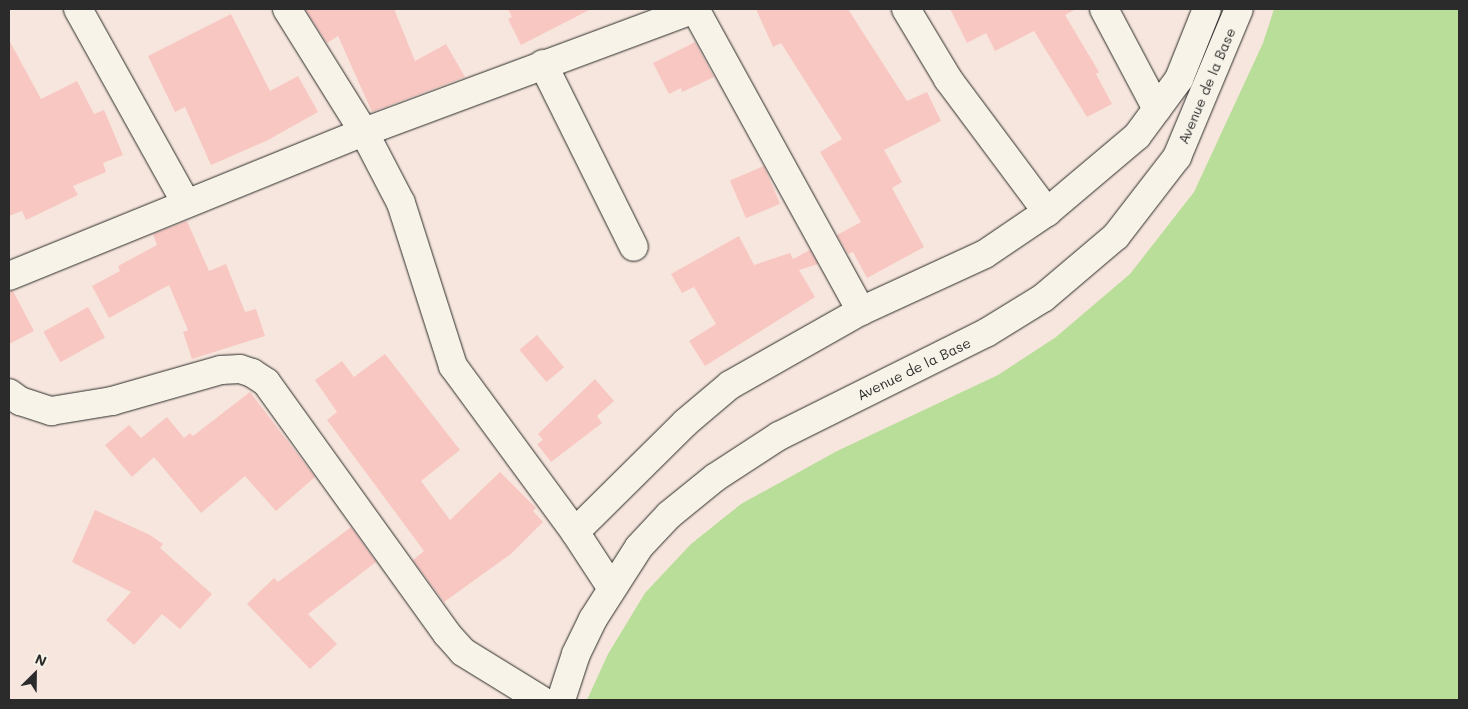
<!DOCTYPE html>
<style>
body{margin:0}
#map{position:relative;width:1468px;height:709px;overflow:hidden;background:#f7e6dd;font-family:Mali,sans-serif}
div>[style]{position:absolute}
.green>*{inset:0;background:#b9de99}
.building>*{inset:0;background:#f8c7c2;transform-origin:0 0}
.roads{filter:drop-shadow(0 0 1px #2b2b2b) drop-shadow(0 0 1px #2b2b2b)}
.minor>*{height:28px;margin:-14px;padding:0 14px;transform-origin:14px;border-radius:14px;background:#f7f3e8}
.secondary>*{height:28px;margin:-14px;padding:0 14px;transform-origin:14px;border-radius:14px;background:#f7f3e8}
span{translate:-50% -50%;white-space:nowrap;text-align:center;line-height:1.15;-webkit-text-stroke:4px #f7f3e8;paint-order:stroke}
.street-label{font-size:14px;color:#2b2b2b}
.frame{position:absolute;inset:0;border:10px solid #2b2b2b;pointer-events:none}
.north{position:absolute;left:10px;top:649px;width:50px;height:50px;-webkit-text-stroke:4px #f7f3e8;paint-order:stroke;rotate:23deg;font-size:14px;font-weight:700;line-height:20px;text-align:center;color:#2b2b2b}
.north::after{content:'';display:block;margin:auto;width:18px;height:22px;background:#2b2b2b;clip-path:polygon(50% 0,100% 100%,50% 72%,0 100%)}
</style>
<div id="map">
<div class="green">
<i style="clip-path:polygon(1274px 9px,1459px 9px,1459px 700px,587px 700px,608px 654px,645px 593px,691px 544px,741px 504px,837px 451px,998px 375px,1056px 337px,1130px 274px,1194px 192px,1263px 43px)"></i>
</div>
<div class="building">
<i style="clip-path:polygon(305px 9px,394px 9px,415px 61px,446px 44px,465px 77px,372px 112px,338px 36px,327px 43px)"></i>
<i style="clip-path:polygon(508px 9px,591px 9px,521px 45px,508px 19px,512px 17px)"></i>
<i style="clip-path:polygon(756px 9px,848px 9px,907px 101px,927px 92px,941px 121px,884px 150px,902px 182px,892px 188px,924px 247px,867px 278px,853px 252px,848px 254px,837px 235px,861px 222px,820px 152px,842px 139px,781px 43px,773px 47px)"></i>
<i style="clip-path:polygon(950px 9px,1076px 9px,1065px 15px,1099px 72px,1096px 74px,1112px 104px,1087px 117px,1034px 31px,995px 51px,986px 33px,967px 43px)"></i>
<i style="clip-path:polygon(231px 14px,270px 91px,298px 76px,318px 112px,268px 140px,211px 165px,185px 107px,175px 112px,148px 56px)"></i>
<i style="clip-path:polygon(9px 40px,41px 99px,77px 81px,94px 114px,104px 110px,123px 155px,103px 163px,106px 172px,73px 186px,78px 195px,26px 220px,22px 211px,9px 216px)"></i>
<i style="clip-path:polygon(695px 42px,714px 77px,682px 92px,681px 88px,669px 94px,653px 63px)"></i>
<i style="left:764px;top:166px;width:41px;height:37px;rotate:67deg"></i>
<i style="clip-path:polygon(187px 221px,209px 271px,226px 264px,245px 312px,256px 309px,265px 336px,192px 359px,183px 332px,188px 330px,169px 285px,109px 318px,92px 286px,120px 271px,118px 266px,157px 245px,153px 234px)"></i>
<i style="clip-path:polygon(739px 236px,754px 265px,790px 253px,793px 259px,810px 250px,818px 264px,799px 270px,815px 297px,705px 366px,689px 341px,716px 324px,694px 287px,682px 293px,671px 274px)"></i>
<i style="clip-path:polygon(9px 291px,13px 291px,34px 331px,9px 344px)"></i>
<i style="left:88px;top:307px;width:35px;height:51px;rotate:61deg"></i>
<i style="left:537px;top:335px;width:42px;height:23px;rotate:50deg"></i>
<i style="clip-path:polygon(385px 354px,460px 450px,421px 481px,450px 520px,500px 472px,536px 508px,533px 511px,543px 522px,512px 553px,444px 602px,413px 560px,424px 551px,327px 420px,337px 412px,315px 380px,342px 361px,354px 377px)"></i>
<i style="clip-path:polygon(595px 379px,614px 401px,597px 416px,602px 423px,551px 462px,537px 444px,543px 440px,538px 434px)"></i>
<i style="clip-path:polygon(250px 392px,315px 477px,276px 511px,245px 476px,201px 513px,154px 457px,132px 477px,105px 445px,129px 425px,141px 438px,167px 417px,184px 438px,190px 433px,193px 436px)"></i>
<i style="clip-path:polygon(95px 510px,150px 535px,163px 544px,160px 548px,212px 594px,180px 629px,162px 614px,134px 645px,106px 620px,131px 592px,72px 562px)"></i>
<i style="clip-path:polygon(351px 527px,376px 562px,308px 614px,337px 644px,310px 669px,247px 604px,274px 578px,278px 582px)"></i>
</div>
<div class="roads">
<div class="minor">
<i style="left:78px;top:9px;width:222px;rotate:60.9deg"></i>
<i style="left:287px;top:9px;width:145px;rotate:58deg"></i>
<i style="left:364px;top:132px;width:80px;rotate:62.5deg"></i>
<i style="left:401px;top:203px;width:171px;rotate:72.3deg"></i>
<i style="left:453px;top:366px;width:206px;rotate:53.7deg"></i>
<i style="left:575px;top:532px;width:66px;rotate:56.8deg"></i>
<i style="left:695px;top:9px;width:345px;rotate:61.2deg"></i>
<i style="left:906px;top:9px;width:82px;rotate:59deg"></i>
<i style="left:948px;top:79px;width:166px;rotate:53.3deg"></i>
<i style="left:1104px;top:9px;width:113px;rotate:62.1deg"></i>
<i style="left:543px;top:64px;width:204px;rotate:63.6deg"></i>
<i style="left:9px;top:276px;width:383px;rotate:-22.1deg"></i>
<i style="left:364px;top:132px;width:352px;rotate:-20.4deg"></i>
<i style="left:9px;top:393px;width:14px;rotate:36deg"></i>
<i style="left:20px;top:401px;width:33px;rotate:18deg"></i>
<i style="left:51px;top:411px;width:62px;rotate:-9.3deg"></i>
<i style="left:112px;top:401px;width:113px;rotate:-15.9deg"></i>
<i style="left:221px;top:370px;width:19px;rotate:-3deg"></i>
<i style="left:240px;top:369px;width:13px;rotate:18deg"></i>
<i style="left:252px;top:373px;width:17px;rotate:33deg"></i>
<i style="left:266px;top:382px;width:310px;rotate:54.3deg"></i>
<i style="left:447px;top:634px;width:24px;rotate:48deg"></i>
<i style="left:463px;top:652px;width:92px;rotate:31.6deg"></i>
<i style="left:575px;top:532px;width:155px;rotate:-44.7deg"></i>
<i style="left:685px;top:423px;width:59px;rotate:-40.2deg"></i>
<i style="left:730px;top:385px;width:150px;rotate:-29.5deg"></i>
<i style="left:861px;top:311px;width:136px;rotate:-24.7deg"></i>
<i style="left:985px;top:254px;width:75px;rotate:-34.1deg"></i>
<i style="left:1047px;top:212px;width:118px;rotate:-40.2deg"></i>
<i style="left:1137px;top:136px;width:71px;rotate:-53.6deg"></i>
<i style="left:1179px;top:79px;width:75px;rotate:-68.2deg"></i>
</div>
<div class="secondary">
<i style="left:561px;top:700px;width:48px;rotate:-71.9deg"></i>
<i style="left:576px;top:654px;width:39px;rotate:-64deg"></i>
<i style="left:593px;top:619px;width:85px;rotate:-57.4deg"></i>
<i style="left:639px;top:547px;width:44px;rotate:-46.8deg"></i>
<i style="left:669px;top:515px;width:60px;rotate:-39deg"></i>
<i style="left:716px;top:477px;width:75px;rotate:-33.1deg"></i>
<i style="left:779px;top:436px;width:231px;rotate:-26.5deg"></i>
<i style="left:986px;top:333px;width:67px;rotate:-31.6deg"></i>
<i style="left:1043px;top:298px;width:96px;rotate:-40.3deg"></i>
<i style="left:1116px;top:236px;width:100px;rotate:-52.3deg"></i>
<i style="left:1177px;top:157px;width:160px;rotate:-67.3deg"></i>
</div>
</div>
<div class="street-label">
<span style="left:1207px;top:86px;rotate:-67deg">Avenue de la Base</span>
<span style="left:914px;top:369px;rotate:-26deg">Avenue de la Base</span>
</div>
<div class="frame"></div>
<div class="north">N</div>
</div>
